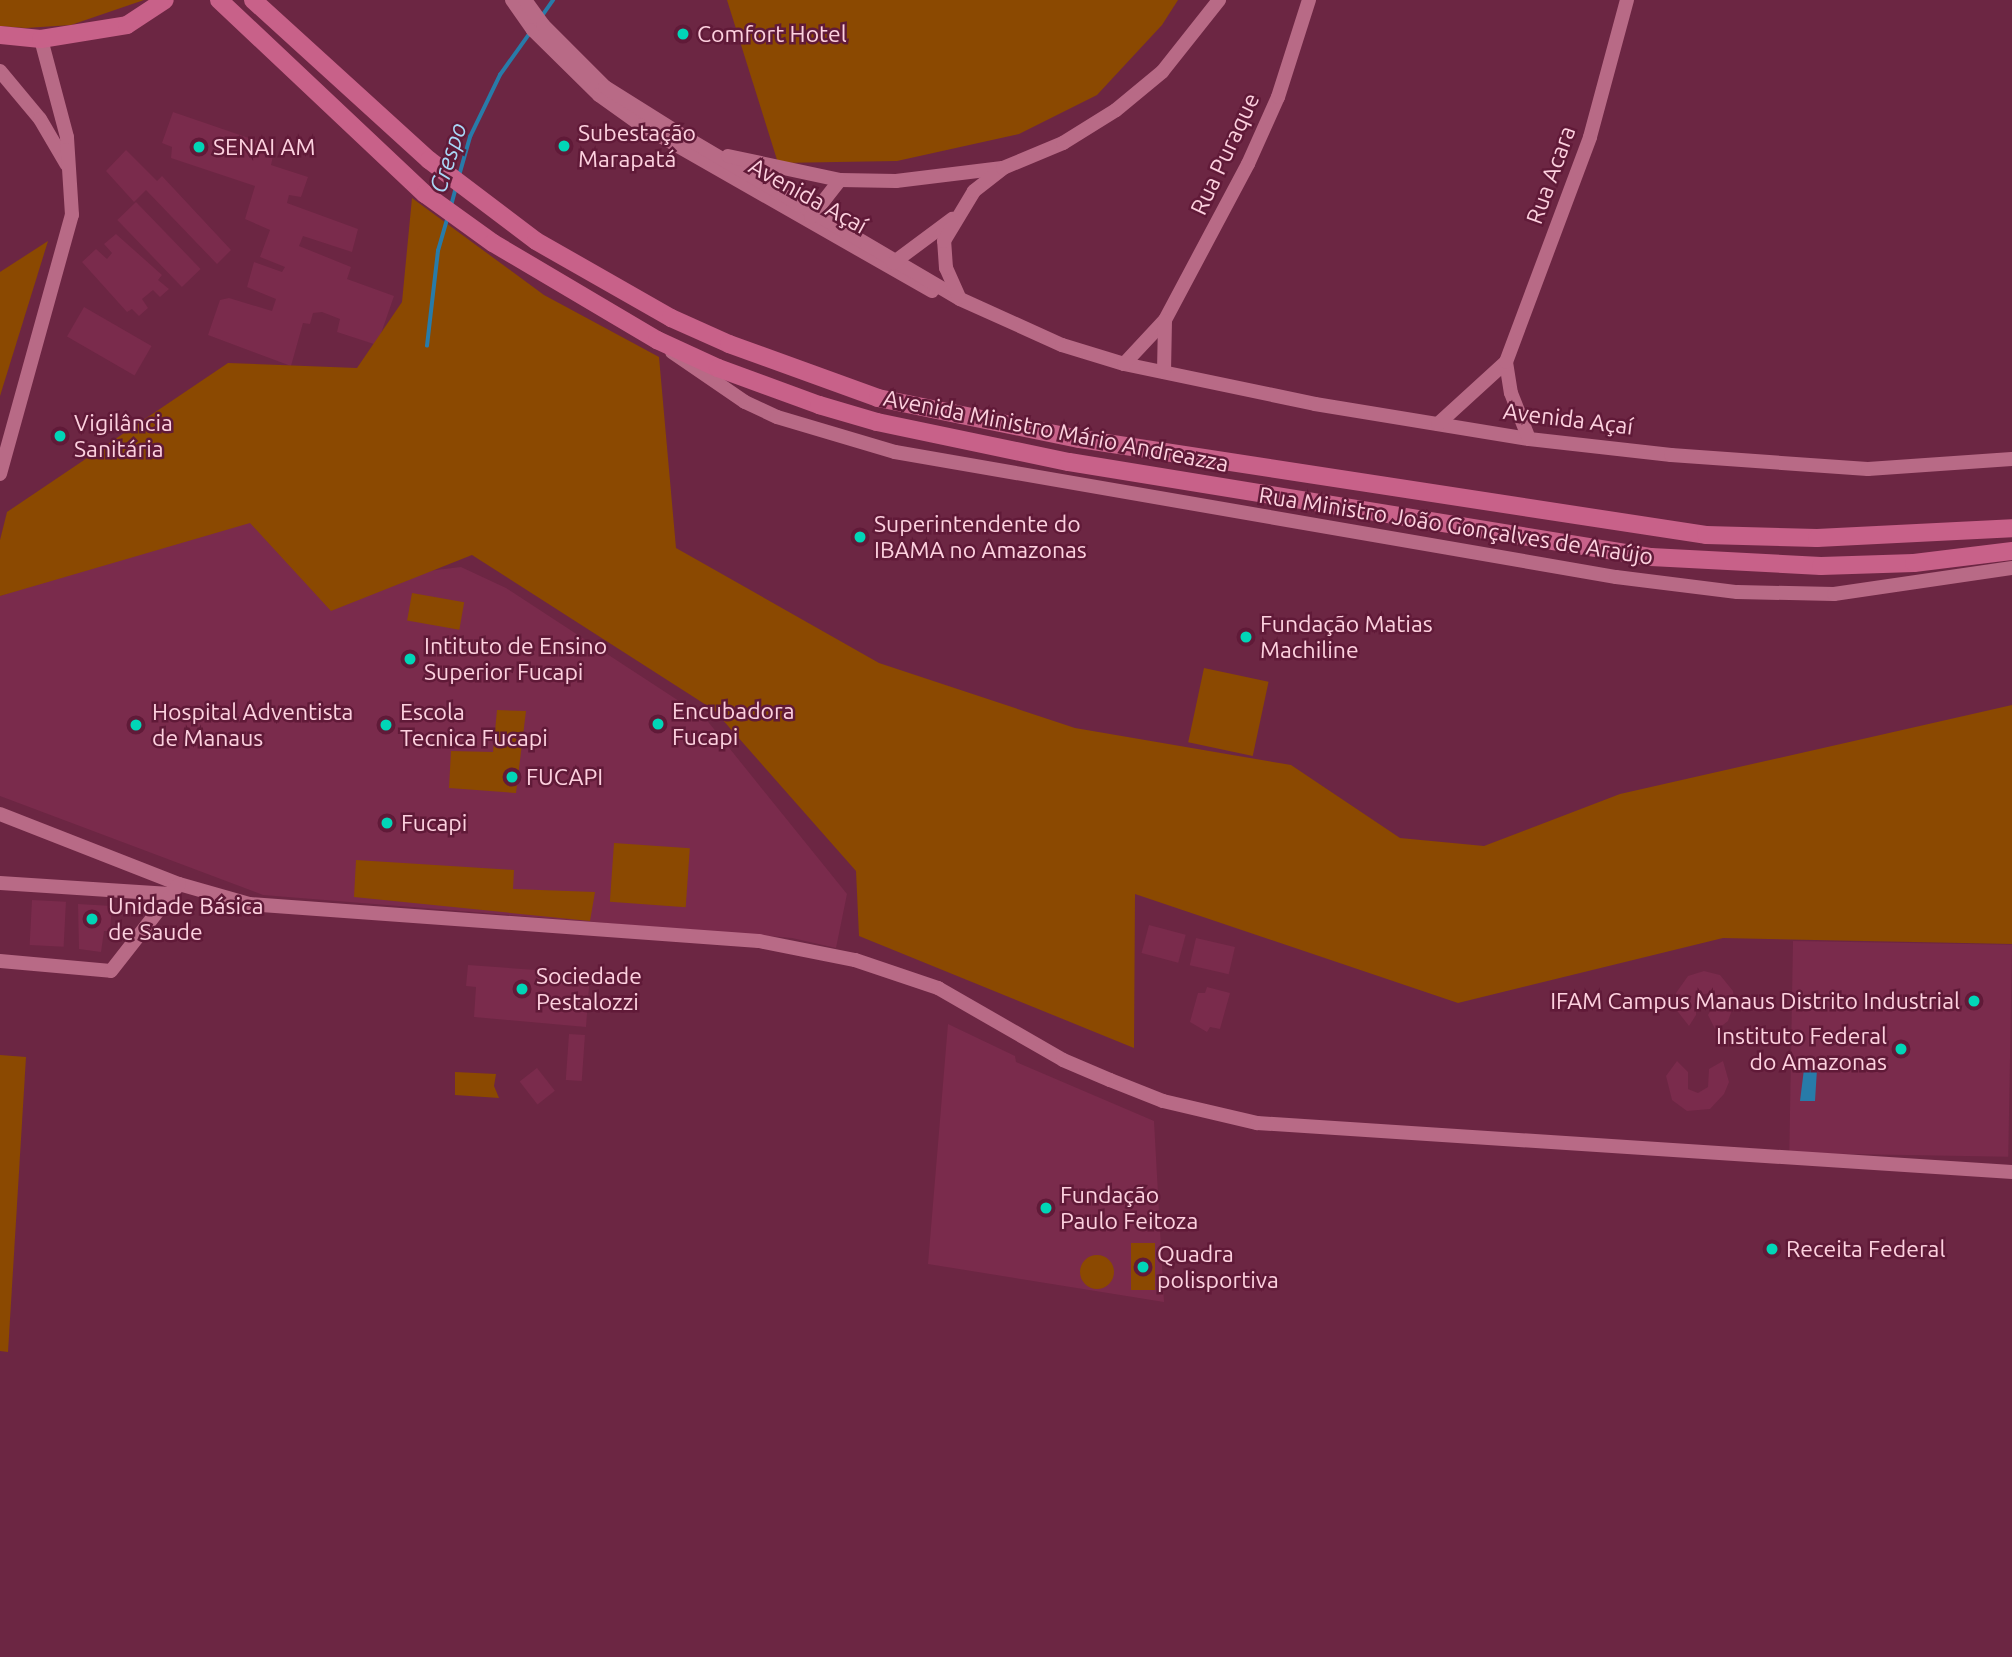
<!DOCTYPE html>
<meta charset="utf-8">
<style>
body{margin:0}
#map{position:relative;width:2012px;height:1657px;overflow:hidden;background:#6c2643;font-family:Ubuntu,sans-serif}
div>[style]{position:absolute}
.built>*{inset:0;background:#7a2b4c;transform-origin:0 0}
.green>*{inset:0;background:#8b4901;transform-origin:0 0}
.round{border-radius:50%}
.water>*{inset:0;background:#287ba9}
.stream>*{height:3.5px;margin:-1.75px;padding:0 1.75px;transform-origin:1.75px;border-radius:1.75px;background:#287ba9}
.minor>*{height:14px;margin:-7px;padding:0 7px;transform-origin:7px;border-radius:7px;background:#b86a86}
.major>*{height:18px;margin:-9px;padding:0 9px;transform-origin:9px;border-radius:9px;background:#c86189}
.dots>*{width:19px;height:19px;translate:-50% -50%;box-sizing:border-box;border:4px solid #601a38;border-radius:50%}
span{translate:-50% -50%;white-space:nowrap;text-align:center;line-height:1.15;-webkit-text-stroke:5px #601a38;paint-order:stroke}
.poi-label{font-size:23px;color:#fdd1df}
.left{translate:0 -50%;text-align:left}
.right{translate:-100% -50%;text-align:right}
.street-label{font-size:23px;color:#fdd1df}
.water-label{font-size:24px;color:#a9d7f6;font-style:italic}
</style>
<div id="map">
<div class="built">
<i style="clip-path:polygon(173px 112px,275px 147px,271px 165px,308px 177px,301px 197px,289px 195px,287px 203px,358px 229px,352px 252px,303px 236px,299px 246px,351px 267px,347px 279px,394px 296px,377px 345px,337px 332px,340px 319px,322px 312px,313px 313px,310px 324px,303px 323px,291px 366px,208px 335px,220px 300px,229px 298px,272px 311px,276px 299px,247px 287px,254px 262px,282px 272px,285px 267px,260px 257px,270px 230px,245px 219px,255px 186px,171px 158px,172px 147px,162px 143px)"></i>
<i style="clip-path:polygon(126px 150px,157px 181px,162px 176px,231px 250px,217px 264px,146px 190px,134px 202px,106px 171px)"></i>
<i style="left:136px;top:202px;width:93px;height:26px;rotate:46deg"></i>
<i style="clip-path:polygon(116px 234px,162px 275px,158px 280px,169px 289px,160px 297px,153px 290px,142px 299px,148px 308px,139px 316px,132px 309px,127px 312px,82px 262px,96px 249px,107px 259px,112px 253px,104px 244px)"></i>
<i style="left:84px;top:307px;width:78px;height:34px;rotate:30deg"></i>
<i style="clip-path:polygon(365px 474px,411px 573px,461px 567px,506px 588px,705px 718px,847px 894px,836px 948px,792px 938px,263px 895px,0 796px,0 596px)"></i>
<i style="left:32px;top:900px;width:34px;height:45px;rotate:3deg"></i>
<i style="clip-path:polygon(78px 904px,112px 906px,110px 931px,104px 931px,101px 952px,79px 949px)"></i>
<i style="left:1149px;top:925px;width:38px;height:29px;rotate:15deg"></i>
<i style="left:1196px;top:938px;width:40px;height:28px;rotate:13deg"></i>
<i style="left:1793px;top:941px;width:219px;height:212px;rotate:1deg"></i>
<i style="clip-path:polygon(468px 965px,590px 974px,586px 1027px,474px 1017px,476px 987px,466px 986px)"></i>
<i style="clip-path:polygon(1704px 971px,1720px 975px,1733px 991px,1735px 1002px,1728px 1021px,1719px 1028px,1715px 1029px,1708px 1015px,1715px 1003px,1710px 993px,1696px 996px,1696px 1015px,1689px 1026px,1675px 1008px,1676px 993px,1688px 976px)"></i>
<i style="clip-path:polygon(1207px 987px,1230px 993px,1220px 1029px,1210px 1027px,1207px 1032px,1190px 1022px,1198px 993px,1205px 993px)"></i>
<i style="clip-path:polygon(948px 1024px,1015px 1056px,1016px 1062px,1154px 1121px,1164px 1302px,928px 1264px)"></i>
<i style="left:569px;top:1034px;width:16px;height:46px;rotate:4deg"></i>
<i style="clip-path:polygon(1677px 1061px,1688px 1072px,1688px 1089px,1698px 1093px,1708px 1087px,1709px 1069px,1723px 1061px,1729px 1082px,1724px 1094px,1710px 1109px,1687px 1111px,1672px 1100px,1666px 1076px)"></i>
<i style="left:537px;top:1068px;width:29px;height:22px;rotate:52deg"></i>
</div>
<div class="green">
<i style="clip-path:polygon(0 0,144px 0,71px 25px,26px 28px,0 26px)"></i>
<i style="clip-path:polygon(727px 0,1178px 0,1162px 25px,1097px 95px,1019px 134px,897px 161px,778px 163px)"></i>
<i style="clip-path:polygon(412px 198px,544px 295px,659px 357px,676px 548px,879px 663px,1075px 728px,1291px 765px,1400px 838px,1484px 846px,1620px 794px,2012px 705px,2012px 944px,1723px 938px,1458px 1003px,1135px 894px,1134px 1048px,859px 936px,856px 871px,714px 710px,472px 555px,331px 611px,250px 523px,0 596px,0 540px,7px 512px,228px 363px,357px 368px,402px 302px)"></i>
<i style="clip-path:polygon(48px 241px,0 396px,0 272px)"></i>
<i style="left:412px;top:593px;width:53px;height:28px;rotate:10deg"></i>
<i style="left:1204px;top:668px;width:66px;height:76px;rotate:12deg"></i>
<i style="clip-path:polygon(497px 710px,526px 711px,516px 793px,449px 788px,451px 751px,493px 752px)"></i>
<i style="left:614px;top:843px;width:76px;height:59px;rotate:4deg"></i>
<i style="clip-path:polygon(356px 860px,514px 870px,513px 889px,595px 892px,590px 921px,354px 897px)"></i>
<i style="clip-path:polygon(0 1055px,26px 1057px,8px 1352px,0 1351px)"></i>
<i style="clip-path:polygon(455px 1072px,496px 1074px,494px 1086px,499px 1098px,455px 1095px)"></i>
<i style="left:1131px;top:1243px;width:24px;height:47px"></i>
<i class="round" style="left:1080px;top:1255px;width:34px;height:34px"></i>
</div>
<div class="water">
<i style="clip-path:polygon(1804px 1069px,1817px 1069px,1815px 1101px,1800px 1101px)"></i>
</div>
<div class="stream">
<i style="left:542px;top:16px;width:19px;rotate:-55deg"></i>
<i style="left:459px;top:176px;width:41px;rotate:-74.2deg"></i>
<i style="left:470px;top:137px;width:69px;rotate:-64.2deg"></i>
<i style="left:500px;top:75px;width:52px;rotate:-54.5deg"></i>
<i style="left:451px;top:206px;width:20px;rotate:-75deg"></i>
<i style="left:427px;top:346px;width:96px;rotate:-83.4deg"></i>
<i style="left:438px;top:251px;width:35px;rotate:-74deg"></i>
</div>
<div class="minor">
<i style="left:512px;top:0;width:37px;rotate:55deg"></i>
<i style="left:533px;top:30px;width:93px;rotate:44.6deg"></i>
<i style="left:599px;top:95px;width:52px;rotate:35.5deg"></i>
<i style="left:641px;top:125px;width:335px;rotate:29.7deg"></i>
<i style="left:525px;top:0;width:31px;rotate:54deg"></i>
<i style="left:543px;top:25px;width:88px;rotate:45deg"></i>
<i style="left:605px;top:87px;width:94px;rotate:32deg"></i>
<i style="left:685px;top:137px;width:319px;rotate:30.5deg"></i>
<i style="left:960px;top:299px;width:112px;rotate:24.3deg"></i>
<i style="left:1062px;top:345px;width:65px;rotate:17deg"></i>
<i style="left:1124px;top:364px;width:195px;rotate:11.8deg"></i>
<i style="left:1315px;top:404px;width:217px;rotate:9.3deg"></i>
<i style="left:1529px;top:439px;width:143px;rotate:6.4deg"></i>
<i style="left:1671px;top:455px;width:197px;rotate:4.1deg"></i>
<i style="left:1868px;top:469px;width:144px;rotate:-4deg"></i>
<i style="left:0;top:71px;width:62px;rotate:50.2deg"></i>
<i style="left:40px;top:119px;width:53px;rotate:59.6deg"></i>
<i style="left:728px;top:156px;width:115px;rotate:12.1deg"></i>
<i style="left:840px;top:180px;width:56px;rotate:1deg"></i>
<i style="left:896px;top:181px;width:107px;rotate:-7deg"></i>
<i style="left:811px;top:217px;width:47px;rotate:-51.9deg"></i>
<i style="left:893px;top:263px;width:74px;rotate:-36.7deg"></i>
<i style="left:959px;top:297px;width:32px;rotate:-114deg"></i>
<i style="left:946px;top:268px;width:27px;rotate:-94deg"></i>
<i style="left:944px;top:241px;width:58px;rotate:-59deg"></i>
<i style="left:974px;top:191px;width:37px;rotate:-38deg"></i>
<i style="left:1003px;top:168px;width:65px;rotate:-22.6deg"></i>
<i style="left:1063px;top:143px;width:62px;rotate:-31.9deg"></i>
<i style="left:1116px;top:110px;width:60px;rotate:-39.6deg"></i>
<i style="left:1162px;top:72px;width:92px;rotate:-51.6deg"></i>
<i style="left:672px;top:352px;width:88px;rotate:34.4deg"></i>
<i style="left:745px;top:402px;width:35px;rotate:25deg"></i>
<i style="left:777px;top:417px;width:123px;rotate:16.5deg"></i>
<i style="left:895px;top:452px;width:732px;rotate:9.84deg"></i>
<i style="left:1616px;top:577px;width:122px;rotate:7.1deg"></i>
<i style="left:1737px;top:592px;width:97px;rotate:1.2deg"></i>
<i style="left:1834px;top:594px;width:180px;rotate:-8.3deg"></i>
<i style="left:1506px;top:362px;width:31px;rotate:81deg"></i>
<i style="left:1511px;top:393px;width:49px;rotate:68.6deg"></i>
<i style="left:1124px;top:364px;width:60px;rotate:-47deg"></i>
<i style="left:1165px;top:320px;width:177px;rotate:-62deg"></i>
<i style="left:1248px;top:164px;width:73px;rotate:-65.9deg"></i>
<i style="left:1278px;top:97px;width:102px;rotate:-72.3deg"></i>
<i style="left:1164px;top:372px;width:51px;rotate:-88.9deg"></i>
<i style="left:1438px;top:424px;width:92px;rotate:-42.4deg"></i>
<i style="left:1506px;top:362px;width:240px;rotate:-69.5deg"></i>
<i style="left:1590px;top:137px;width:142px;rotate:-74.9deg"></i>
<i style="left:0;top:474px;width:269px;rotate:-74.5deg"></i>
<i style="left:72px;top:215px;width:78px;rotate:-93.7deg"></i>
<i style="left:67px;top:137px;width:101px;rotate:-104.9deg"></i>
<i style="left:0;top:814px;width:192px;rotate:21.4deg"></i>
<i style="left:179px;top:884px;width:73px;rotate:15.9deg"></i>
<i style="left:249px;top:904px;width:511px;rotate:4.15deg"></i>
<i style="left:759px;top:941px;width:98px;rotate:11.2deg"></i>
<i style="left:855px;top:960px;width:88px;rotate:18.6deg"></i>
<i style="left:938px;top:988px;width:144px;rotate:29.9deg"></i>
<i style="left:1063px;top:1060px;width:51px;rotate:23.1deg"></i>
<i style="left:1110px;top:1080px;width:57px;rotate:21.6deg"></i>
<i style="left:1163px;top:1101px;width:97px;rotate:13.2deg"></i>
<i style="left:1257px;top:1123px;width:757px;rotate:3.71deg"></i>
<i style="left:0;top:883px;width:170px;rotate:3.7deg"></i>
<i style="left:0;top:961px;width:111px;rotate:5.1deg"></i>
<i style="left:111px;top:971px;width:110px;rotate:-52deg"></i>
</div>
<div class="major">
<i style="left:219px;top:0;width:283px;rotate:43.3deg"></i>
<i style="left:425px;top:194px;width:84px;rotate:35.8deg"></i>
<i style="left:493px;top:243px;width:191px;rotate:30.6deg"></i>
<i style="left:657px;top:340px;width:67px;rotate:24.7deg"></i>
<i style="left:718px;top:368px;width:108px;rotate:20.1deg"></i>
<i style="left:819px;top:405px;width:60px;rotate:16.3deg"></i>
<i style="left:877px;top:422px;width:196px;rotate:11.8deg"></i>
<i style="left:1069px;top:462px;width:590px;rotate:9.27deg"></i>
<i style="left:1651px;top:557px;width:170px;rotate:3deg"></i>
<i style="left:1821px;top:566px;width:93px;rotate:-1.8deg"></i>
<i style="left:1914px;top:563px;width:99px;rotate:-7deg"></i>
<i style="left:253px;top:0;width:238px;rotate:42.3deg"></i>
<i style="left:429px;top:160px;width:134px;rotate:37.1deg"></i>
<i style="left:536px;top:241px;width:155px;rotate:29.7deg"></i>
<i style="left:671px;top:318px;width:64px;rotate:24.1deg"></i>
<i style="left:729px;top:344px;width:158px;rotate:19.9deg"></i>
<i style="left:878px;top:398px;width:206px;rotate:11.5deg"></i>
<i style="left:1080px;top:439px;width:633px;rotate:8.72deg"></i>
<i style="left:1706px;top:535px;width:111px;rotate:1.5deg"></i>
<i style="left:1817px;top:538px;width:195px;rotate:-2.9deg"></i>
<i style="left:0;top:35px;width:41px;rotate:5.6deg"></i>
<i style="left:41px;top:39px;width:87px;rotate:-9.2deg"></i>
<i style="left:127px;top:25px;width:45px;rotate:-33.3deg"></i>
</div>
<div class="dots">
<i style="left:683px;top:34px;background:#01d5b7"></i>
<i style="left:564px;top:146px;background:#01d5b7"></i>
<i style="left:199px;top:147px;background:#01d5b7"></i>
<i style="left:60px;top:436px;background:#01d5b7"></i>
<i style="left:860px;top:537px;background:#01d5b7"></i>
<i style="left:1246px;top:637px;background:#01d5b7"></i>
<i style="left:410px;top:659px;background:#01d5b7"></i>
<i style="left:658px;top:724px;background:#01d5b7"></i>
<i style="left:136px;top:725px;background:#01d5b7"></i>
<i style="left:386px;top:725px;background:#01d5b7"></i>
<i style="left:512px;top:777px;background:#01d5b7"></i>
<i style="left:387px;top:823px;background:#01d5b7"></i>
<i style="left:92px;top:919px;background:#01d5b7"></i>
<i style="left:522px;top:989px;background:#01d5b7"></i>
<i style="left:1974px;top:1001px;background:#01d5b7"></i>
<i style="left:1901px;top:1049px;background:#01d5b7"></i>
<i style="left:1046px;top:1208px;background:#01d5b7"></i>
<i style="left:1772px;top:1249px;background:#01d5b7"></i>
<i style="left:1143px;top:1267px;background:#01d5b7"></i>
</div>
<div class="poi-label">
<span class="left" style="left:697px;top:34px">Comfort Hotel</span>
<span class="left" style="left:578px;top:146px">Subestação<br>Marapatá</span>
<span class="left" style="left:213px;top:147px">SENAI AM</span>
<span class="left" style="left:74px;top:436px">Vigilância<br>Sanitária</span>
<span class="left" style="left:874px;top:537px">Superintendente do<br>IBAMA no Amazonas</span>
<span class="left" style="left:1260px;top:637px">Fundação Matias<br>Machiline</span>
<span class="left" style="left:424px;top:659px">Intituto de Ensino<br>Superior Fucapi</span>
<span class="left" style="left:672px;top:724px">Encubadora<br>Fucapi</span>
<span class="left" style="left:152px;top:725px">Hospital Adventista<br>de Manaus</span>
<span class="left" style="left:400px;top:725px">Escola<br>Tecnica Fucapi</span>
<span class="left" style="left:526px;top:777px">FUCAPI</span>
<span class="left" style="left:401px;top:823px">Fucapi</span>
<span class="left" style="left:108px;top:919px">Unidade Básica<br>de Saude</span>
<span class="left" style="left:536px;top:989px">Sociedade<br>Pestalozzi</span>
<span class="right" style="left:1960px;top:1001px">IFAM Campus Manaus Distrito Industrial</span>
<span class="right" style="left:1887px;top:1049px">Instituto Federal<br>do Amazonas</span>
<span class="left" style="left:1060px;top:1208px">Fundação<br>Paulo Feitoza</span>
<span class="left" style="left:1786px;top:1249px">Receita Federal</span>
<span class="left" style="left:1157px;top:1267px">Quadra<br>polisportiva</span>
</div>
<div class="street-label">
<span style="left:1225px;top:154px;rotate:-65deg">Rua Puraque</span>
<span style="left:1551px;top:175px;rotate:-70deg">Rua Acara</span>
<span style="left:808px;top:196px;rotate:29deg">Avenida Açaí</span>
<span style="left:1568px;top:419px;rotate:7deg">Avenida Açaí</span>
<span style="left:1056px;top:431px;rotate:11deg">Avenida Ministro Mário Andreazza</span>
<span style="left:1456px;top:526px;rotate:9deg">Rua Ministro João Gonçalves de Araújo</span>
</div>
<div class="water-label">
<span style="left:448px;top:158px;rotate:-72deg">Crespo</span>
</div>
</div>
